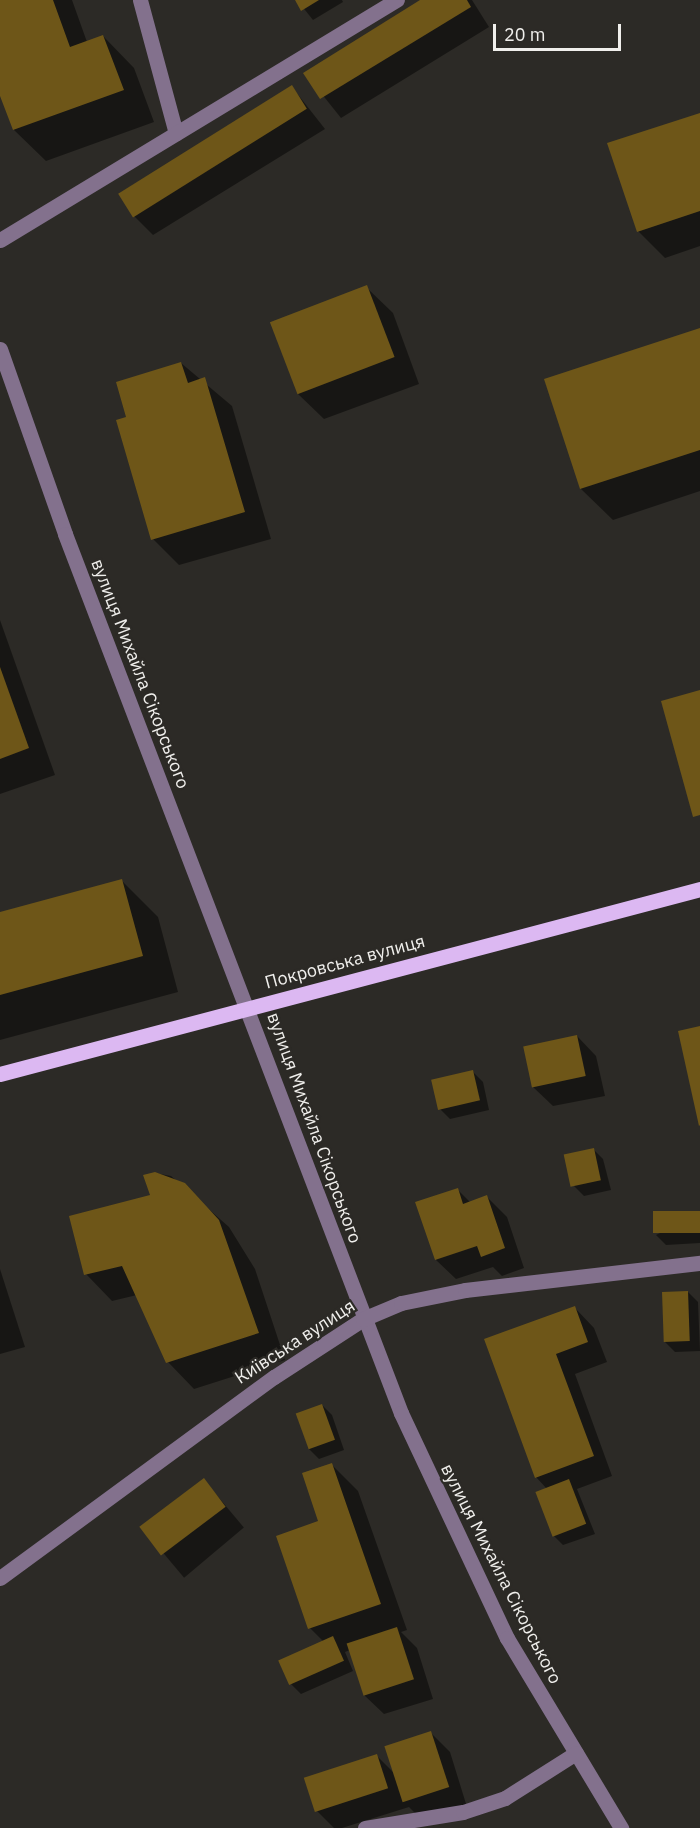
<!DOCTYPE html>
<meta charset="utf-8">
<style>
body{margin:0}
#map{position:relative;width:700px;height:1828px;overflow:hidden;background:#2c2a26;font-family:"IBM Plex Sans",sans-serif}
div>[style]{position:absolute}
.shadow>*{inset:0;background:#0007;transform-origin:0 0}
.building>*{inset:0;background:#6e5618;transform-origin:0 0}
.minor>*{height:15px;margin:-7.5px;padding:0 7.5px;transform-origin:7.5px;border-radius:7.5px;background:#83718d}
.major>*{height:15px;margin:-7.5px;padding:0 7.5px;transform-origin:7.5px;border-radius:7.5px;background:#dcb8f2}
span{translate:-50% -50%;white-space:nowrap;text-align:center;line-height:1.15;-webkit-text-stroke:4.5px #2c2a26;paint-order:stroke}
.street-label{font-size:18px;color:#f0efec}
.scale{position:absolute;left:493px;top:24px;width:128px;height:27px;box-sizing:border-box;border:3px solid #f0efec;border-top:0;padding-left:8px;font-size:18px;line-height:21px;white-space:nowrap;color:#f0efec;-webkit-text-stroke:4px #2c2a26;paint-order:stroke}
</style>
<div id="map">
<div class="shadow">
<i style="clip-path:polygon(0 0,72px 0,87px 42px,103px 36px,134px 68px,154px 122px,46px 161px,14px 130px,0 91px)"></i>
<i style="clip-path:polygon(297px 0,342px 0,343px 2px,313px 20px)"></i>
<i style="clip-path:polygon(423px 0,472px 0,489px 27px,341px 118px,305px 73px)"></i>
<i style="clip-path:polygon(292px 87px,325px 129px,153px 235px,134px 216px)"></i>
<i style="clip-path:polygon(700px 114px,700px 246px,665px 258px,638px 231px)"></i>
<i style="clip-path:polygon(366px 287px,393px 313px,419px 384px,324px 419px,297px 393px)"></i>
<i style="clip-path:polygon(700px 329px,700px 491px,613px 520px,581px 489px,545px 380px)"></i>
<i style="clip-path:polygon(181px 363px,232px 406px,271px 539px,179px 565px,153px 539px,128px 418px)"></i>
<i style="clip-path:polygon(0 620px,55px 775px,0 794px)"></i>
<i style="clip-path:polygon(122px 881px,158px 917px,178px 992px,0 1040px,0 914px)"></i>
<i style="clip-path:polygon(577px 1036px,596px 1056px,605px 1096px,553px 1106px,533px 1087px)"></i>
<i style="clip-path:polygon(473px 1072px,483px 1082px,489px 1110px,450px 1119px,440px 1109px,433px 1081px)"></i>
<i style="clip-path:polygon(593px 1149px,603px 1159px,611px 1190px,584px 1196px,574px 1186px)"></i>
<i style="clip-path:polygon(155px 1173px,171px 1176px,229px 1227px,255px 1269px,285px 1360px,194px 1389px,168px 1362px,137px 1295px,112px 1301px,86px 1274px,152px 1196px)"></i>
<i style="clip-path:polygon(457px 1189px,471px 1203px,487px 1197px,507px 1217px,524px 1268px,502px 1276px,493px 1267px,456px 1279px,436px 1260px)"></i>
<i style="clip-path:polygon(700px 1213px,700px 1243px,666px 1245px,656px 1235px)"></i>
<i style="clip-path:polygon(0 1269px,25px 1347px,0 1354px)"></i>
<i style="clip-path:polygon(688px 1292px,698px 1302px,700px 1351px,675px 1352px,665px 1342px)"></i>
<i style="clip-path:polygon(575px 1308px,594px 1328px,607px 1362px,575px 1374px,612px 1476px,577px 1489px,595px 1534px,563px 1545px,553px 1535px,547px 1489px,536px 1477px,486px 1340px)"></i>
<i style="clip-path:polygon(322px 1405px,332px 1415px,344px 1450px,319px 1459px,309px 1449px,297px 1414px)"></i>
<i style="clip-path:polygon(332px 1465px,358px 1491px,407px 1630px,401px 1632px,417px 1648px,433px 1699px,384px 1714px,364px 1695px,350px 1650px,345px 1652px,353px 1671px,301px 1694px,291px 1684px,323px 1641px,310px 1628px)"></i>
<i style="left:204px;top:1480px;width:62px;height:78px;rotate:50deg"></i>
<i style="clip-path:polygon(431px 1733px,450px 1752px,467px 1807px,423px 1821px,409px 1807px,342px 1828px,334px 1828px,316px 1810px,377px 1756px,394px 1773px)"></i>
</div>
<div class="building">
<i style="clip-path:polygon(0 0,53px 0,70px 47px,103px 35px,124px 90px,13px 130px,0 96px)"></i>
<i style="clip-path:polygon(295px 0,319px 0,301px 11px)"></i>
<i style="clip-path:polygon(420px 0,467px 0,471px 7px,320px 99px,303px 73px)"></i>
<i style="left:292px;top:85px;width:28px;height:205px;rotate:58deg"></i>
<i style="clip-path:polygon(700px 113px,700px 211px,637px 232px,607px 143px)"></i>
<i style="left:367px;top:285px;width:77px;height:104px;rotate:69deg"></i>
<i style="clip-path:polygon(700px 328px,700px 450px,580px 489px,544px 379px)"></i>
<i style="clip-path:polygon(181px 362px,188px 383px,205px 377px,245px 512px,151px 540px,116px 420px,126px 417px,116px 382px)"></i>
<i style="clip-path:polygon(0 667px,29px 748px,0 759px)"></i>
<i style="clip-path:polygon(700px 690px,700px 815px,693px 817px,661px 701px)"></i>
<i style="clip-path:polygon(122px 879px,143px 956px,0 995px,0 912px)"></i>
<i style="clip-path:polygon(700px 1026px,700px 1125px,699px 1126px,678px 1031px)"></i>
<i style="left:577px;top:1035px;width:42px;height:55px;rotate:78deg"></i>
<i style="left:473px;top:1070px;width:31px;height:43px;rotate:77deg"></i>
<i style="left:594px;top:1148px;width:33px;height:31px;rotate:78deg"></i>
<i style="clip-path:polygon(155px 1172px,185px 1183px,219px 1220px,259px 1333px,166px 1363px,122px 1266px,84px 1275px,69px 1216px,150px 1195px,143px 1175px)"></i>
<i style="clip-path:polygon(458px 1188px,463px 1204px,487px 1195px,505px 1248px,481px 1257px,477px 1246px,435px 1260px,415px 1202px)"></i>
<i style="left:700px;top:1211px;width:22px;height:47px;rotate:90deg"></i>
<i style="left:688px;top:1291px;width:50px;height:26px;rotate:88deg"></i>
<i style="clip-path:polygon(575px 1306px,588px 1342px,556px 1354px,594px 1456px,535px 1478px,484px 1339px)"></i>
<i style="left:322px;top:1404px;width:38px;height:28px;rotate:70deg"></i>
<i style="clip-path:polygon(332px 1463px,381px 1604px,308px 1629px,276px 1536px,318px 1521px,302px 1473px)"></i>
<i style="left:204px;top:1478px;width:36px;height:81px;rotate:53deg"></i>
<i style="left:569px;top:1479px;width:48px;height:36px;rotate:69deg"></i>
<i style="left:397px;top:1627px;width:55px;height:53px;rotate:72deg"></i>
<i style="left:333px;top:1636px;width:27px;height:60px;rotate:66deg"></i>
<i style="left:431px;top:1731px;width:59px;height:49px;rotate:72deg"></i>
<i style="left:377px;top:1754px;width:36px;height:77px;rotate:72deg"></i>
</div>
<div class="minor">
<i style="left:140px;top:0;width:138px;rotate:74.9deg"></i>
<i style="left:0;top:240px;width:464px;rotate:-31.2deg"></i>
<i style="left:0;top:349px;width:196px;rotate:70.6deg"></i>
<i style="left:65px;top:534px;width:941px;rotate:69.08deg"></i>
<i style="left:401px;top:1413px;width:249px;rotate:64.8deg"></i>
<i style="left:507px;top:1638px;width:222px;rotate:59deg"></i>
<i style="left:0;top:1578px;width:340px;rotate:-36.3deg"></i>
<i style="left:274px;top:1377px;width:106px;rotate:-33.1deg"></i>
<i style="left:363px;top:1319px;width:41px;rotate:-22.8deg"></i>
<i style="left:401px;top:1303px;width:65px;rotate:-11.5deg"></i>
<i style="left:465px;top:1290px;width:237px;rotate:-6.6deg"></i>
<i style="left:365px;top:1828px;width:99px;rotate:-9.3deg"></i>
<i style="left:463px;top:1812px;width:44px;rotate:-18.4deg"></i>
<i style="left:505px;top:1798px;width:84px;rotate:-32.4deg"></i>
</div>
<div class="major">
<i style="left:0;top:1074px;width:724px;rotate:-14.8deg"></i>
</div>
<div class="street-label">
<span style="left:140px;top:674px;rotate:69deg">вулиця Михайла Сікорського</span>
<span style="left:345px;top:962px;rotate:-15deg">Покровська вулиця</span>
<span style="left:314px;top:1128px;rotate:70deg">вулиця Михайла Сікорського</span>
<span style="left:295px;top:1342px;rotate:-33deg">Київська вулиця</span>
<span style="left:501px;top:1574px;rotate:63deg">вулиця Михайла Сікорського</span>
</div>
<div class="scale">20 m</div>
</div>
